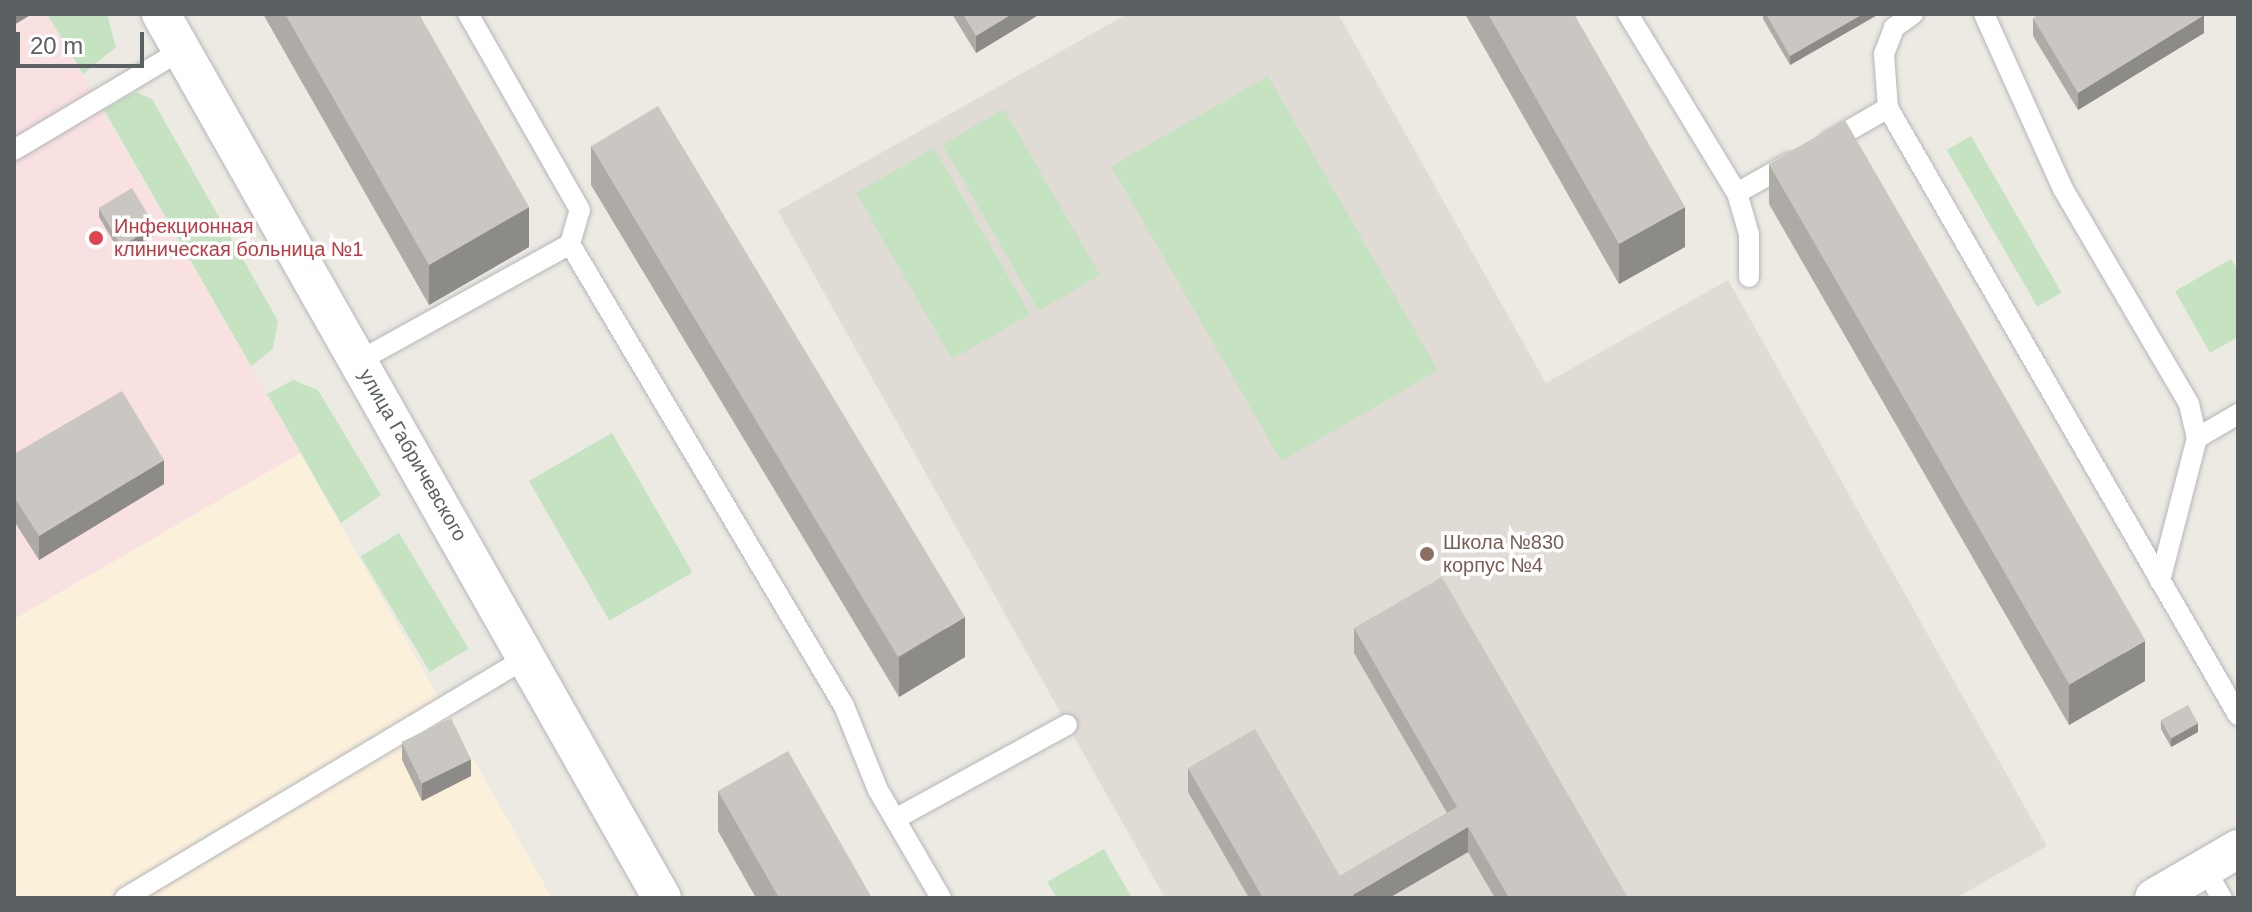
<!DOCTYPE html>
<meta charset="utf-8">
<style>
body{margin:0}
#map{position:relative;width:2252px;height:912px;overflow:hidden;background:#edeae3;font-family:Helvetica,sans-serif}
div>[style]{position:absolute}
.commercial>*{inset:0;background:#fbf0da}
.education>*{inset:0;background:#e0dbd5}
.medical>*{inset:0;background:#f9e0e1}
.green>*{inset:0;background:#c5e3c1;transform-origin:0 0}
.roads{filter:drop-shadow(0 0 2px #b4b6ba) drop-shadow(0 0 2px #b4b6ba)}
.service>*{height:20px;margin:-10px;padding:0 10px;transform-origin:10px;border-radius:10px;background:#fff}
.minor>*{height:38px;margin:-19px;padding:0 19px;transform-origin:19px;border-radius:19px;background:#fff}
.wall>*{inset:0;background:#aeaba7}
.shaded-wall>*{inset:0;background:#8d8b88}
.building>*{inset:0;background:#cac7c2;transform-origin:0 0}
.dots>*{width:22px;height:22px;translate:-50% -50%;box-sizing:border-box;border:4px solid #fff;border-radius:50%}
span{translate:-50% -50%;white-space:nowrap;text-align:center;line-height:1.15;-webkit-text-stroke:7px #fff;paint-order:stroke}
.health-label{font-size:20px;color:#be3a42}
.left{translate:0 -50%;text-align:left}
.street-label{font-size:20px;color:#5b6063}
.education-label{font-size:20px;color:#785e54}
.frame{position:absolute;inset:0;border:16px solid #5b6063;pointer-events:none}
.scale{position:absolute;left:16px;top:32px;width:128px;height:36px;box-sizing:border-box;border:4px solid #5b6063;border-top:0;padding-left:10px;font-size:24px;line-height:28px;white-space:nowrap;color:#5b6063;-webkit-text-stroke:6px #fff;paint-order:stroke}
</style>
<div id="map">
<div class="commercial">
<i style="clip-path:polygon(300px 453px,552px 898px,14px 898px,14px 619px)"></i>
</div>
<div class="education">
<i style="clip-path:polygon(1127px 14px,1338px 14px,1546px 383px,1728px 280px,2047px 846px,1956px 898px,1165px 898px,778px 211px)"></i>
</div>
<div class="medical">
<i style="clip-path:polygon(14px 14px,47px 14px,300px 453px,14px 619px)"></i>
</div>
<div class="green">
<i style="clip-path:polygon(47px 14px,107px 14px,116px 47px,83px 74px)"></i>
<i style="left:1268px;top:76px;width:340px;height:181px;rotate:60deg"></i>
<i style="clip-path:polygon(136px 92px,152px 99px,278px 321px,273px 349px,251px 366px,104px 110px)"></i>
<i style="left:1004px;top:109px;width:192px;height:71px;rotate:60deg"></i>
<i style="left:1971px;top:136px;width:181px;height:28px;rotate:60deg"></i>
<i style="left:934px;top:148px;width:192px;height:90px;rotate:60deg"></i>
<i style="clip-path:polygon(2231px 259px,2238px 271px,2238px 337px,2210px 353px,2175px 291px)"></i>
<i style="clip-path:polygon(293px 380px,318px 390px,381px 495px,341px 523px,267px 394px)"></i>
<i style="left:612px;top:433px;width:161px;height:96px;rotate:60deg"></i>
<i style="left:399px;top:533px;width:135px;height:45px;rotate:59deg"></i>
<i style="clip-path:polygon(1104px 849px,1132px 898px,1057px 898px,1047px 882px)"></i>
</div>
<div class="roads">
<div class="service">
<i style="left:1628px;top:14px;width:210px;rotate:58.7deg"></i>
<i style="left:1737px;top:193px;width:61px;rotate:-29.5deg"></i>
<i style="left:1913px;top:14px;width:24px;rotate:144deg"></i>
<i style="left:1894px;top:28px;width:28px;rotate:111deg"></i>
<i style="left:1884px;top:54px;width:54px;rotate:85.8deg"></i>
<i style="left:1888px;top:108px;width:701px;rotate:60.03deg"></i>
<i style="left:1984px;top:14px;width:192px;rotate:65.7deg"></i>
<i style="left:2063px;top:189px;width:249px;rotate:59.6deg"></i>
<i style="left:2189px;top:404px;width:35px;rotate:77deg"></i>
<i style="left:2197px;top:438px;width:148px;rotate:104.5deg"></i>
<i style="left:1829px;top:142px;width:68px;rotate:-30deg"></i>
<i style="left:14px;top:150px;width:196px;rotate:-30.8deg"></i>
<i style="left:1737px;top:193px;width:43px;rotate:73.7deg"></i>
<i style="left:1749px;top:234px;width:43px;rotate:90deg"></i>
<i style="left:570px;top:244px;width:537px;rotate:59.33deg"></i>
<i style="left:844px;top:706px;width:91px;rotate:68deg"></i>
<i style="left:878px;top:790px;width:125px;rotate:59.7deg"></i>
<i style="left:359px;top:361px;width:241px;rotate:-29deg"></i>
<i style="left:570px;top:244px;width:35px;rotate:-74deg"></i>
<i style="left:580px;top:210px;width:226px;rotate:-119.7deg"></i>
<i style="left:2197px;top:438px;width:48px;rotate:-30.3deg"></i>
<i style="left:895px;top:819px;width:196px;rotate:-28.7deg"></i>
<i style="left:2205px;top:869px;width:34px;rotate:60deg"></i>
<i style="left:125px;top:898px;width:470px;rotate:-30.9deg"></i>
</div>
<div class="minor">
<i style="left:161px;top:14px;width:1016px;rotate:60.46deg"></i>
<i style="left:2154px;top:898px;width:97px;rotate:-30.3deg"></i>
</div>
</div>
<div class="wall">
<i style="clip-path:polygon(263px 14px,419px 14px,529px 247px,429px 305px)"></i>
<i style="clip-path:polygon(952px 14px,1040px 14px,976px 53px)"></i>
<i style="clip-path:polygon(1465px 14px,1574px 14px,1685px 247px,1619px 284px)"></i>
<i style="clip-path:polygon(1763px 14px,1879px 14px,1790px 65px,1763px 19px)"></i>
<i style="clip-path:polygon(2033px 18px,2204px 33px,2078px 110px,2033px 36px)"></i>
<i style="clip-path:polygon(591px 145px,965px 657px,899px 697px,591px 185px)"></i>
<i style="clip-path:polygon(1769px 164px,2145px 681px,2069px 725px,1769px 204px)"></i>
<i style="clip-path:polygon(99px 208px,155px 235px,122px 256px,99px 217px)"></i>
<i style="clip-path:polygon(14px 454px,164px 484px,39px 560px,14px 521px)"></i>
<i style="clip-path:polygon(1354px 628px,1628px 898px,1495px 898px,1468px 852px,1389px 898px,1249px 898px,1188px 792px,1188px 768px,1340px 876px,1447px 813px,1354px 653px)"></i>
<i style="clip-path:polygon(2161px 720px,2198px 732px,2171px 747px,2161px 729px)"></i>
<i style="clip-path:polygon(402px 743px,471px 776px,422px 801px,402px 760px)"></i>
<i style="clip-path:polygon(718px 791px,872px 898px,756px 898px,718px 831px)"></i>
</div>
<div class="shaded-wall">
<i style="clip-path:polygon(14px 14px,32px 14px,14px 25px)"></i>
<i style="clip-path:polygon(1012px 14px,1040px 14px,976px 53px,976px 36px)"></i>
<i style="clip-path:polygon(1863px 14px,1879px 14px,1790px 65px,1790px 56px)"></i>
<i style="clip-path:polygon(2204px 15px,2204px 33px,2078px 110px,2078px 93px)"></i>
<i style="clip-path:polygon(529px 207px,529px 247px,429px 305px,429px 265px)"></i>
<i style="clip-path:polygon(1685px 207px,1685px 247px,1619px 284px,1619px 244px)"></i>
<i style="clip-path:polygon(155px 226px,155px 235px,122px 256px,122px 247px)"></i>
<i style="clip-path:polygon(164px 460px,164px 484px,39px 560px,39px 536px)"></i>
<i style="clip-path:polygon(965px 617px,965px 657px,899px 697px,899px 657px)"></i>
<i style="clip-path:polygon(2145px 641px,2145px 681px,2069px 725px,2069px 685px)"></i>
<i style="clip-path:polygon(2198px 723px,2198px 732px,2171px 747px,2171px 738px)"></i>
<i style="clip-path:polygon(471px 759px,471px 776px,422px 801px,422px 783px)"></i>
<i style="clip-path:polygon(1468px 827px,1468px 852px,1389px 898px,1353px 898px,1353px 895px)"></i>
</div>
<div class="building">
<i style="clip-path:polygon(285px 14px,419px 14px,529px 207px,429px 265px)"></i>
<i style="clip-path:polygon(963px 14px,1012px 14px,976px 36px)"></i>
<i style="clip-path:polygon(1488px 14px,1574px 14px,1685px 207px,1619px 244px)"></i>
<i style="clip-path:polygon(1766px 14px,1863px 14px,1790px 56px)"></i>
<i style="clip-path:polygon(2040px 14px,2204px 14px,2204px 15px,2078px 93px,2033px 18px)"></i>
<i style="left:658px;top:106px;width:596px;height:78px;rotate:59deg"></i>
<i style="left:1845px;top:120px;width:601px;height:88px;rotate:60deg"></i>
<i style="left:132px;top:188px;width:44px;height:39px;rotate:59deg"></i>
<i style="clip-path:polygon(122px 391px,164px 460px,39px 536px,14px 497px,14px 454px)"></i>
<i style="clip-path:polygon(1442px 577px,1628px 898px,1509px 898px,1468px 827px,1353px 895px,1355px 898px,1263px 898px,1188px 768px,1255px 729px,1340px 876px,1457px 807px,1354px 628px)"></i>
<i style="left:2188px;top:705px;width:21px;height:31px;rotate:61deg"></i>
<i style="left:451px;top:718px;width:46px;height:55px;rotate:64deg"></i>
<i style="clip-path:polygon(788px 751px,872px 898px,779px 898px,718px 791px)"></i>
</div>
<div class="dots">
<i style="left:96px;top:238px;background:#e0444e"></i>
<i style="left:1427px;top:554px;background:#8d6e63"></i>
</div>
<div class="health-label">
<span class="left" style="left:114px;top:238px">Инфекционная<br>клиническая больница №1</span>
</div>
<div class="street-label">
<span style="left:413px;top:455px;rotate:60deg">улица Габричевского</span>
</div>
<div class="education-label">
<span class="left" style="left:1443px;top:554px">Школа №830<br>корпус №4</span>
</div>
<div class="frame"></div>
<div class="scale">20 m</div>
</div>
